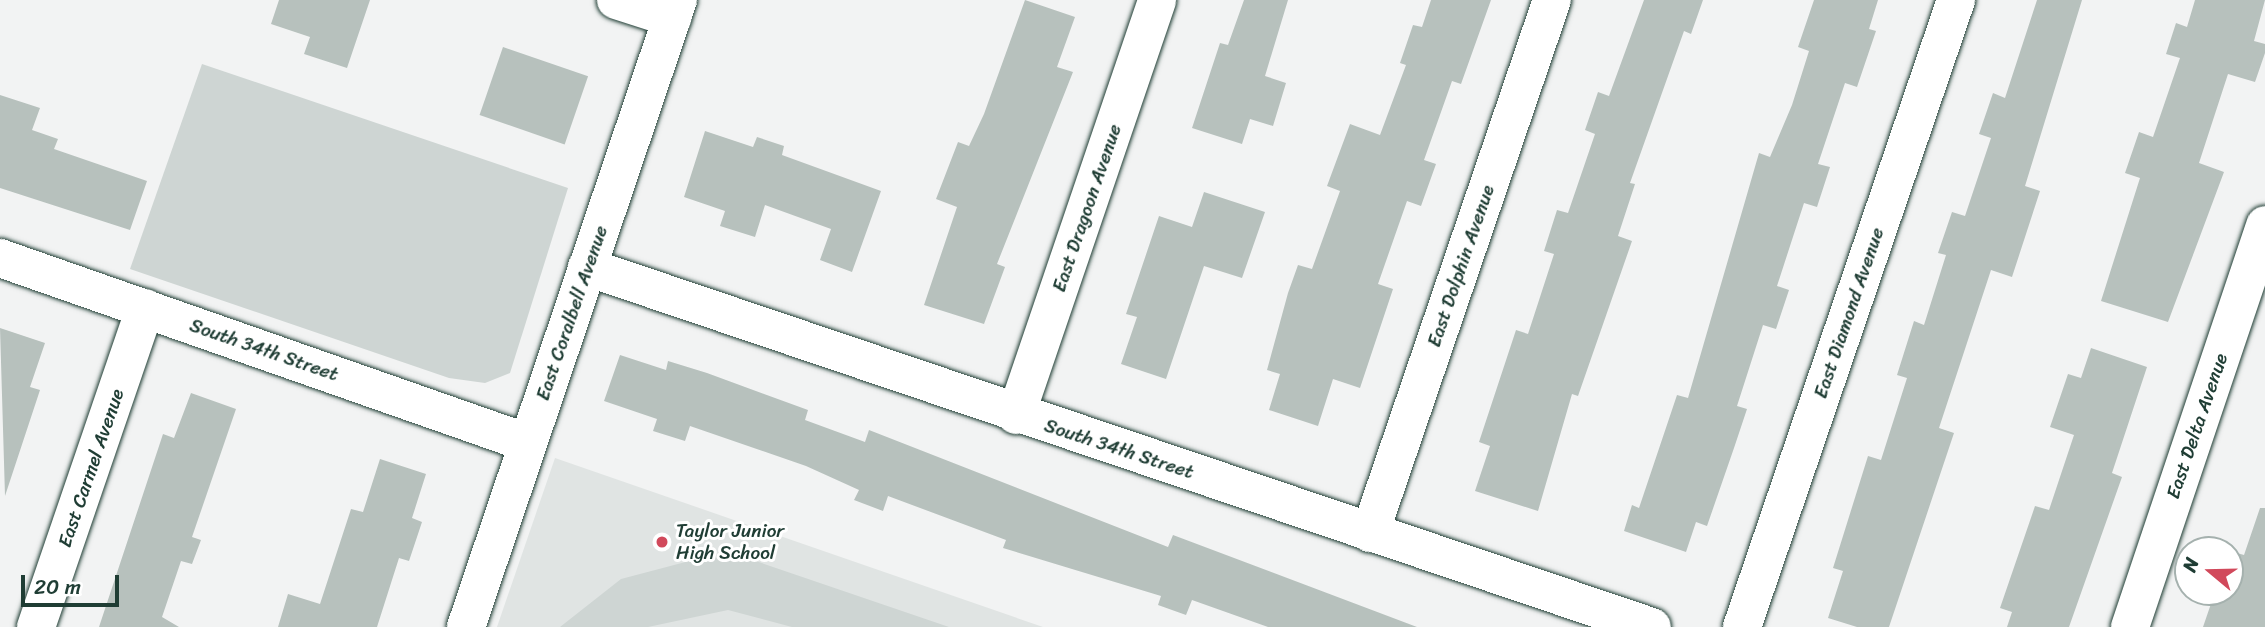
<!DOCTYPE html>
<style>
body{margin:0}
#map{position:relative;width:2265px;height:627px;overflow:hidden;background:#f2f3f3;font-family:Sriracha,sans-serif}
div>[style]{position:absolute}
.built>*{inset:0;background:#e0e4e3}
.green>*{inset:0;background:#ced5d3}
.building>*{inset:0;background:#b7c1bd;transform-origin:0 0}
.roads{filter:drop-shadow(0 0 2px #1f3d34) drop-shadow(0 0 2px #1f3d34)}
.minor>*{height:38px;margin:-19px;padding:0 19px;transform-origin:19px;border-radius:19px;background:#fff}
.dots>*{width:19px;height:19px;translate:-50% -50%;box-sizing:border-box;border:4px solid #fff;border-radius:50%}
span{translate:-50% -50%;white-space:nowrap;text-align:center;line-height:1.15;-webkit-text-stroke:6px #fff;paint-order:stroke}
.street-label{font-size:19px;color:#1f3d34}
.poi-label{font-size:19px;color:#1f3d34}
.left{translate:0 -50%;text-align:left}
.north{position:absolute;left:2174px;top:536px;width:70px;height:70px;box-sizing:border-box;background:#fff;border:2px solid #a5b1ae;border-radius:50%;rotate:289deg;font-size:19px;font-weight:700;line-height:28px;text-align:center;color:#1f3d34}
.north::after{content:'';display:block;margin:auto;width:24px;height:32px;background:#d1495b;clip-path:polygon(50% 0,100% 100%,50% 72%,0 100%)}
.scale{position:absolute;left:21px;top:575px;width:98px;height:32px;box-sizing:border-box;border:4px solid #1f3d34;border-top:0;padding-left:9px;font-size:21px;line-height:24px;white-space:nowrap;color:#1f3d34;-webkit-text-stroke:5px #fff;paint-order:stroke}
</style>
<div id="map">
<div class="built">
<i style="clip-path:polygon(555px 458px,1043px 627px,497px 627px)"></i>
</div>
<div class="green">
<i style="clip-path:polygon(202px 64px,568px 188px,510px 373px,485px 383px,449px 378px,130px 269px)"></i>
<i style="clip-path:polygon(712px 555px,744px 557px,949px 627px,792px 627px,728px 610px,648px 627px,560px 627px,621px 579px)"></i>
</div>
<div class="building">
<i style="clip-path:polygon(279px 0,370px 0,347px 68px,304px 54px,310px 37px,271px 24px)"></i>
<i style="clip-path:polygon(1025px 0,1075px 17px,1057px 67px,1073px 72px,997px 264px,1005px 267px,984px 324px,924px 305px,957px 207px,936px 199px,958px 142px,969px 146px,984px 114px)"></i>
<i style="clip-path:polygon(1244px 0,1288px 0,1265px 76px,1286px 83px,1273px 126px,1250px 119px,1242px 144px,1192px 128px,1220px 43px,1228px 45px)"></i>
<i style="clip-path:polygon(1431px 0,1491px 0,1461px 84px,1452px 81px,1424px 160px,1436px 164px,1421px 206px,1407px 201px,1378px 284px,1393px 289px,1360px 388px,1333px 379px,1318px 426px,1269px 410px,1280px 374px,1267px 370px,1288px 293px,1298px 265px,1312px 269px,1340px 191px,1327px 186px,1350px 124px,1380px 135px,1406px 65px,1400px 63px,1413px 25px,1422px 27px)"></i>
<i style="clip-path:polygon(1644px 0,1703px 0,1691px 34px,1684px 31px,1630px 183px,1635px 184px,1618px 236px,1632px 241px,1578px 396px,1572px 394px,1538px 511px,1475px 491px,1490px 446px,1479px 442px,1516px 330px,1528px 334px,1554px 254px,1544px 251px,1557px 210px,1568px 213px,1595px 134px,1585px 130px,1598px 92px,1609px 96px)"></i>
<i style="clip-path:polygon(1814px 0,1878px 0,1869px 29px,1876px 31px,1857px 87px,1845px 83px,1818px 164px,1830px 167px,1817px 207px,1804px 203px,1777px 286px,1789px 290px,1776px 329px,1763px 325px,1737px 406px,1747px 409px,1734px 448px,1707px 526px,1696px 522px,1686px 552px,1624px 531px,1632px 505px,1639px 508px,1677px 395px,1688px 398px,1759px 153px,1770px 157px,1792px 105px,1809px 51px,1798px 47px)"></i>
<i style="clip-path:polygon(2037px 0,2082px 0,2025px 186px,2040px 191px,2012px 277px,1991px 270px,1939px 428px,1954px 433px,1889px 627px,1857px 627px,1828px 618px,1843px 571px,1833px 568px,1868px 456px,1881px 460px,1907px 378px,1897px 375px,1914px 321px,1924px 325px,1946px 255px,1938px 253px,1952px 212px,1965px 216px,1991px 138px,1979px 134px,1993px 93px,2005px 98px)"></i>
<i style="clip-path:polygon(2195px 0,2265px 0,2254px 41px,2265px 44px,2265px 53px,2255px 82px,2228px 74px,2199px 163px,2224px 172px,2168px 322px,2101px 301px,2140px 178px,2125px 173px,2139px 132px,2153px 137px,2180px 58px,2166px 54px,2176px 23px,2187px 27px)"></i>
<i style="left:503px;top:47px;width:90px;height:72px;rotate:19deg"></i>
<i style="clip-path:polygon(0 95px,40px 108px,32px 130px,58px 139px,54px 149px,147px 181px,130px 230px,0 188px)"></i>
<i style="clip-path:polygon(705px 131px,753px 147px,757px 137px,784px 146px,782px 155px,881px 191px,852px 272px,820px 260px,831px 229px,765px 205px,755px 237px,720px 226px,725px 211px,684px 197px)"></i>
<i style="clip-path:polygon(1204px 192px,1265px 212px,1242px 278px,1204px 266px,1166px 379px,1121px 364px,1137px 317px,1126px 314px,1159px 216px,1192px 227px)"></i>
<i style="clip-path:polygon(0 328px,45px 343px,30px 387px,40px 390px,5px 496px)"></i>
<i style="clip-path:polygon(2091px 348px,2147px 367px,2112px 473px,2122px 477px,2069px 627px,2007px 627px,2012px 612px,2000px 608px,2035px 506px,2049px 510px,2074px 435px,2050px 427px,2068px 374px,2081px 378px)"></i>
<i style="clip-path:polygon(620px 355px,666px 370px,668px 361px,707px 373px,808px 410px,805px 420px,865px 442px,869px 430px,1168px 547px,1173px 535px,1417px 627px,1268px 627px,1192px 600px,1186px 615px,1158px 605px,1161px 596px,1003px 548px,1006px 540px,888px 496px,883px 511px,854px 500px,859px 490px,806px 466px,690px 426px,685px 441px,653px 431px,657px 419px,604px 401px)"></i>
<i style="clip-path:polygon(191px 393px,236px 409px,192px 537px,201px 540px,192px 564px,181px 561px,162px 617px,179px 627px,99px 627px,163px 434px,174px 438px)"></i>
<i style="clip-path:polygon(380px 459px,426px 474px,412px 518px,422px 522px,409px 561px,399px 558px,377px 627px,278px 627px,288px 594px,320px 604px,351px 509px,363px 512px)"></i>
<i style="clip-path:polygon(2260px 508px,2265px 508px,2265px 627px,2203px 627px,2215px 592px,2230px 592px,2230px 551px,2244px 555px)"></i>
</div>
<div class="roads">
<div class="minor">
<i style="left:616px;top:0;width:59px;rotate:17.8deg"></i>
<i style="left:0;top:258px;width:559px;rotate:19.31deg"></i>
<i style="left:587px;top:267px;width:1124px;rotate:18.68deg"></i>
<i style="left:1016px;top:415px;width:438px;rotate:-71.2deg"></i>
<i style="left:1370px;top:533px;width:563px;rotate:-71.15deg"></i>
<i style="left:36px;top:627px;width:337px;rotate:-71.1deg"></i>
<i style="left:466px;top:627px;width:662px;rotate:-71.32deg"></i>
<i style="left:1742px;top:627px;width:663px;rotate:-71.15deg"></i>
<i style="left:2130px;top:627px;width:424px;rotate:-71.4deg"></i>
</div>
</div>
<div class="dots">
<i style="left:662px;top:542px;background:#d1495b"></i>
</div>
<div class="street-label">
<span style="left:1087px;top:208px;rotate:-71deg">East Dragoon Avenue</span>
<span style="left:1461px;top:266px;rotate:-71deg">East Dolphin Avenue</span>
<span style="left:572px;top:313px;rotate:-71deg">East Coralbell Avenue</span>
<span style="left:1849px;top:313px;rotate:-71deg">East Diamond Avenue</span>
<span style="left:264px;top:350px;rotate:19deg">South 34th Street</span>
<span style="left:2197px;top:426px;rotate:-71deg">East Delta Avenue</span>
<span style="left:1119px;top:449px;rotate:18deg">South 34th Street</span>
<span style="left:91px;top:468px;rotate:-71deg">East Carmel Avenue</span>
</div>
<div class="poi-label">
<span class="left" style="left:676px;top:542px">Taylor Junior<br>High School</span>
</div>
<div class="north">N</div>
<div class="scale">20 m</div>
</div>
